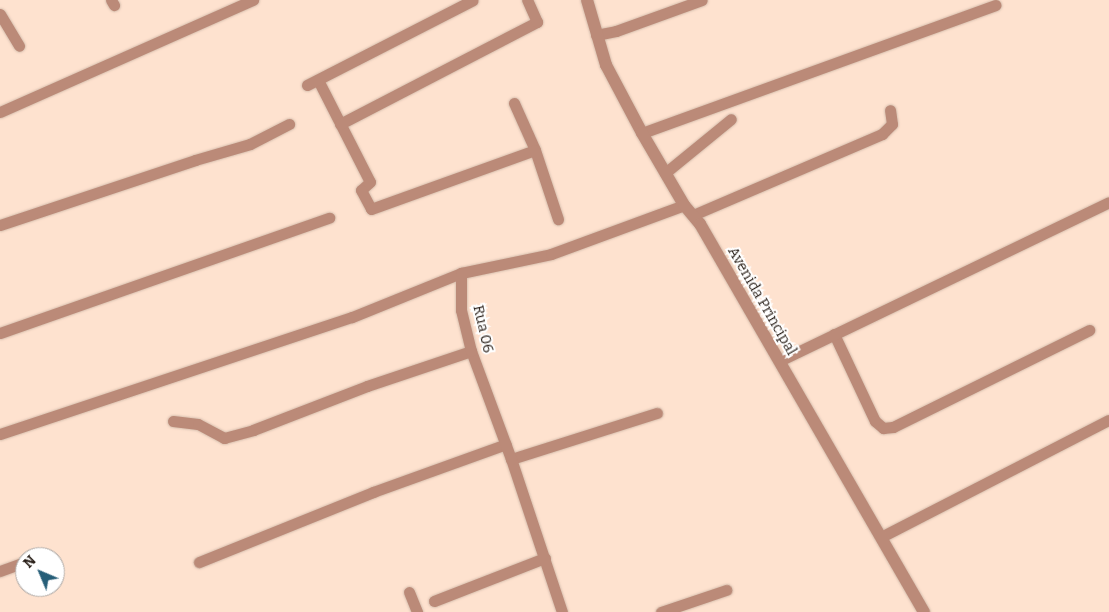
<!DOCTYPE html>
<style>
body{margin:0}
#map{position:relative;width:1109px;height:612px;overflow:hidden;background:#fee2cf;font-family:Bitter,serif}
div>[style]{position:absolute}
.roads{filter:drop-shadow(0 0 1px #d7bfae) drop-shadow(0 0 1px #d7bfae)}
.minor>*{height:11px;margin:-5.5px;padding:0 5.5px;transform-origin:5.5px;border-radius:5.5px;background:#bb8a78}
.tertiary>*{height:12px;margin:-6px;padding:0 6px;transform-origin:6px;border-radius:6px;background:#bb8a78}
span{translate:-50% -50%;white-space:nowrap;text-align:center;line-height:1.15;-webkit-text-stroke:4px #fff;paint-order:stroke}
.street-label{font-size:15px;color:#271d16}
.north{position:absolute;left:15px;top:547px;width:50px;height:50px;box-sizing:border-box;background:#fff;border:1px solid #a9a5a2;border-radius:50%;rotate:315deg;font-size:14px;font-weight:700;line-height:20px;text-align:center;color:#271d16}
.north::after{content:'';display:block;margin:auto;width:18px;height:22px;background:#265e78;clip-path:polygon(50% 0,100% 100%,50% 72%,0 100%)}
</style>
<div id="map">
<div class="roads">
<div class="minor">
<i style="left:111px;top:0;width:6px;rotate:59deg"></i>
<i style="left:0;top:14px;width:37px;rotate:59deg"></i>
<i style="left:596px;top:35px;width:20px;rotate:-11deg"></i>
<i style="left:616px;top:31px;width:91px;rotate:-19.8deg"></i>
<i style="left:318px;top:80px;width:114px;rotate:63deg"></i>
<i style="left:370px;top:182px;width:12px;rotate:138deg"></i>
<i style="left:361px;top:190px;width:21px;rotate:62deg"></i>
<i style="left:371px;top:209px;width:174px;rotate:-19.8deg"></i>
<i style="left:307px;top:85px;width:186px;rotate:-27.1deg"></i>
<i style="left:514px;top:103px;width:51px;rotate:65.9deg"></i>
<i style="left:535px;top:150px;width:73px;rotate:71.6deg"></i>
<i style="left:0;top:112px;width:277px;rotate:-23.9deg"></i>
<i style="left:340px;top:124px;width:222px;rotate:-27.4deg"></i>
<i style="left:537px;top:22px;width:24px;rotate:-114deg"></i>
<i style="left:642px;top:133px;width:376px;rotate:-19.9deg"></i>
<i style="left:665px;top:173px;width:85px;rotate:-39.3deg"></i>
<i style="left:693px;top:215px;width:206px;rotate:-23.2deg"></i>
<i style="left:882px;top:134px;width:14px;rotate:-45deg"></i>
<i style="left:892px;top:124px;width:14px;rotate:-98deg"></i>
<i style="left:0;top:225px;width:206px;rotate:-18.4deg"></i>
<i style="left:195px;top:160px;width:57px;rotate:-16.2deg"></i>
<i style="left:250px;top:144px;width:44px;rotate:-27.1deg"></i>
<i style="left:0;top:333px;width:349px;rotate:-19.3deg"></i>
<i style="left:834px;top:334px;width:96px;rotate:64.8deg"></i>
<i style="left:875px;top:421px;width:11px;rotate:41deg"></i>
<i style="left:883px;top:428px;width:10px;rotate:-6deg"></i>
<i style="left:893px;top:427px;width:219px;rotate:-26.3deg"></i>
<i style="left:779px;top:361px;width:366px;rotate:-25.7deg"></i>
<i style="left:173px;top:421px;width:25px;rotate:7deg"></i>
<i style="left:198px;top:424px;width:30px;rotate:28deg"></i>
<i style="left:224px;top:438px;width:30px;rotate:-15deg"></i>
<i style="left:253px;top:430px;width:122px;rotate:-21.1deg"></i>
<i style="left:367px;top:386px;width:110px;rotate:-18.6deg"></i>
<i style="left:0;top:434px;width:371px;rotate:-18.4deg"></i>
<i style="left:352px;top:317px;width:118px;rotate:-22deg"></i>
<i style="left:511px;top:459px;width:153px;rotate:-17.5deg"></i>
<i style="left:881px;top:537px;width:256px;rotate:-27.2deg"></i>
<i style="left:199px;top:562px;width:188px;rotate:-21.9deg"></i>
<i style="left:373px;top:492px;width:141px;rotate:-19.8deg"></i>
<i style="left:0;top:571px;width:27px;rotate:-20deg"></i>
<i style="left:409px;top:592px;width:22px;rotate:68deg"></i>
<i style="left:434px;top:601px;width:119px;rotate:-21.2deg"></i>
<i style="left:562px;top:612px;width:161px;rotate:-108.4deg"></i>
<i style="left:511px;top:459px;width:115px;rotate:-110.3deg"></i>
<i style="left:471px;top:351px;width:42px;rotate:-103.7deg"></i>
<i style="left:461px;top:310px;width:37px;rotate:-90deg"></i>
<i style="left:461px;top:273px;width:92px;rotate:-11.9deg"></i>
<i style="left:551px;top:254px;width:142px;rotate:-20.2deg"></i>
<i style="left:661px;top:612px;width:69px;rotate:-18.7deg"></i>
</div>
<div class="tertiary">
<i style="left:587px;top:0;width:68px;rotate:73.7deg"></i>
<i style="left:606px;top:65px;width:77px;rotate:62.1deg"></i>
<i style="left:642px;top:133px;width:83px;rotate:59.7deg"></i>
<i style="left:684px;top:205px;width:25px;rotate:50deg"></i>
<i style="left:700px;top:224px;width:448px;rotate:60deg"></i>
</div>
</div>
<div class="street-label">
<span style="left:762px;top:301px;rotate:60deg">Avenida Principal</span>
<span style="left:483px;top:329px;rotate:77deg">Rua 06</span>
</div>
<div class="north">N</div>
</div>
